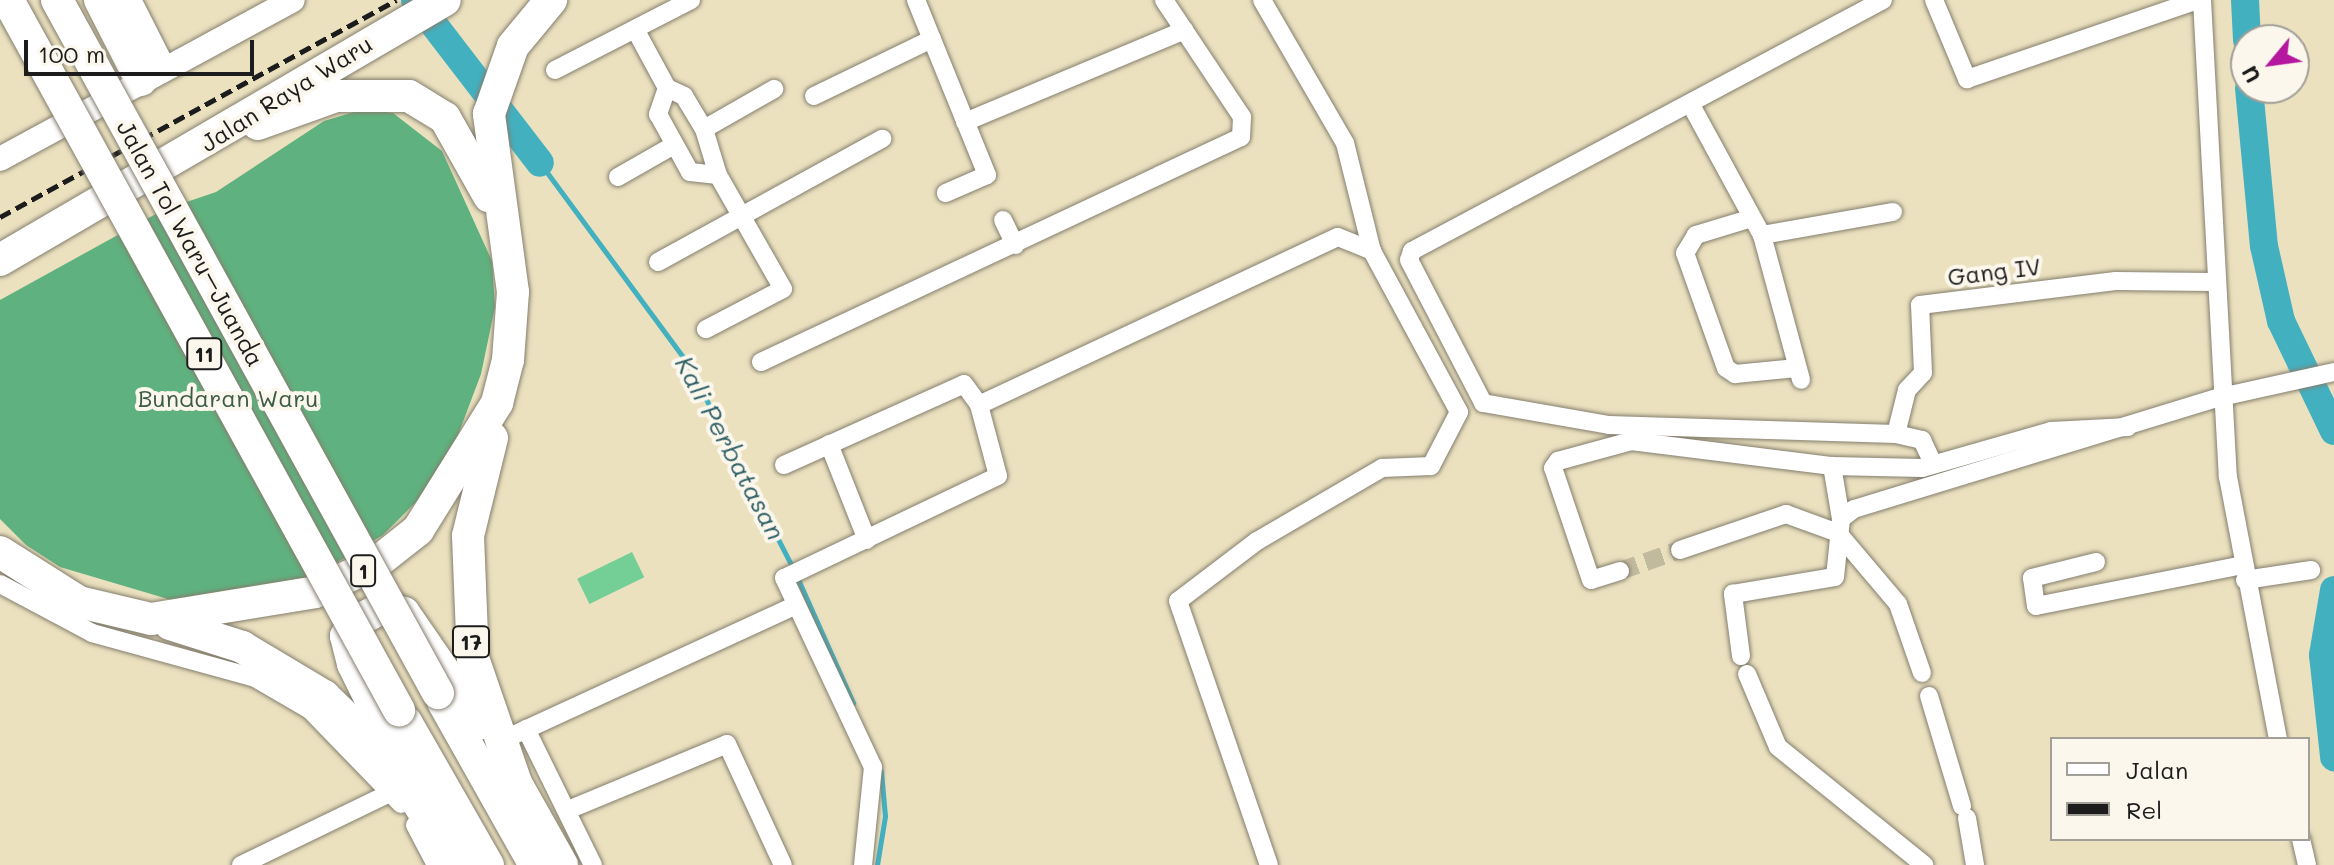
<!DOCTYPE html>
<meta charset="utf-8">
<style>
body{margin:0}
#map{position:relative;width:2334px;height:865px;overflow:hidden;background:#ebe1bf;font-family:Mali,sans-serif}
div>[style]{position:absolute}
.green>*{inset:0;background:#74cf96;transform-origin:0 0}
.forest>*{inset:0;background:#5fb27f}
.stream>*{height:5px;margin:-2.5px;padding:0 2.5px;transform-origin:2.5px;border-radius:2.5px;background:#43b0c0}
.river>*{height:28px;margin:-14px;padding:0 14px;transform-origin:14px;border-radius:14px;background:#43b0c0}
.street-tunnel>*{height:18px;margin-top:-9px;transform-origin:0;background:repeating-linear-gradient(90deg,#c2ba9e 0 18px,transparent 0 27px)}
.roads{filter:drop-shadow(0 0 2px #847e6e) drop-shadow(0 0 2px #847e6e)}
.street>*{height:18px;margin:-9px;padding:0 9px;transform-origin:9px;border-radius:9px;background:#fff}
.secondary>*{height:24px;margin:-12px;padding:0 12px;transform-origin:12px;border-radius:12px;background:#fff}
.highway>*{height:32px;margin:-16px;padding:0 16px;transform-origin:16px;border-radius:16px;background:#fff}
.rail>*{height:5px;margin-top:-2.5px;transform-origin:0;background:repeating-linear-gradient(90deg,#1c1c1c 0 12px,transparent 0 18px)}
.bridges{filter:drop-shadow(0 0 2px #847e6e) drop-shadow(0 0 2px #847e6e)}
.highway-bridge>*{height:32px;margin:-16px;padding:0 16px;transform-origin:16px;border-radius:16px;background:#fff}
span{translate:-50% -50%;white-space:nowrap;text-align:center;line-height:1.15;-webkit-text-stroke:8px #fbf7ec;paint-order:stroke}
.shield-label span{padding:2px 6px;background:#fbf7ec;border:2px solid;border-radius:6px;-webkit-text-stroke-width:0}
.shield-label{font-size:22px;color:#1c1c1c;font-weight:700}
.street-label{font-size:24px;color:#1c1c1c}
.park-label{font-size:24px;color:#3b5b47}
.water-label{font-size:26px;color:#2e5f66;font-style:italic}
.legend{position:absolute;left:2050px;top:737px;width:260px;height:104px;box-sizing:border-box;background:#fbf7ec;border:2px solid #a29f99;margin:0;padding:10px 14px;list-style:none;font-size:24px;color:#1c1c1c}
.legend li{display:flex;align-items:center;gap:16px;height:40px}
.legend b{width:40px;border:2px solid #a29f99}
.north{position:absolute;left:2230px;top:24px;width:80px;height:80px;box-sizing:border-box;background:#fbf7ec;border:2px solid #a29f99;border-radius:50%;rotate:241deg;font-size:22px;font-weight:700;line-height:32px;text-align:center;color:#1c1c1c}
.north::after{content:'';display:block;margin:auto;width:28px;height:36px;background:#b5179e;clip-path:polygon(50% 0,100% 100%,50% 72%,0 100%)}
.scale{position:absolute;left:24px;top:40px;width:230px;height:36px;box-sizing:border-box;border:4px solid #1c1c1c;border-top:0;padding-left:10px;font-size:24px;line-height:28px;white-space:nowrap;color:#1c1c1c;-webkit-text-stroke:6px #fbf7ec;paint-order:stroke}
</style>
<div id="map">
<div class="green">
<i style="left:632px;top:552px;width:28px;height:61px;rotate:64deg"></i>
</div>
<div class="forest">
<i style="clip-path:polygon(364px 109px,393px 113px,442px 151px,492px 261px,495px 307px,481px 374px,452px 451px,423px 495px,383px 535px,304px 582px,178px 602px,60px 567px,26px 545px,0 519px,0 300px,163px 210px,216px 192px,324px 121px)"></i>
</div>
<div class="stream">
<i style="left:540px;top:163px;width:250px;rotate:53.6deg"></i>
<i style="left:688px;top:364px;width:229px;rotate:62.8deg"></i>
<i style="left:797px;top:577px;width:138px;rotate:66deg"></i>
<i style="left:877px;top:865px;width:50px;rotate:-80.7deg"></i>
<i style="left:885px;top:816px;width:45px;rotate:-95.1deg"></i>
</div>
<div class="river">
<i style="left:415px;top:0;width:205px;rotate:52.5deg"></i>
<i style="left:2245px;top:0;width:40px;rotate:87.1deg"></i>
<i style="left:2249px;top:88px;width:159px;rotate:84.6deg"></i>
<i style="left:2264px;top:246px;width:77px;rotate:77.2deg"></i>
<i style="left:2281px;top:321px;width:122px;rotate:64.3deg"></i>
<i style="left:2334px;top:590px;width:66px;rotate:99.6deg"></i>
<i style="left:2323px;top:655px;width:103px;rotate:83.8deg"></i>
</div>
<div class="street-tunnel">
<i style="left:1620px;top:571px;width:64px;rotate:-19.3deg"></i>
</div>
<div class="roads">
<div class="street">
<i style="left:916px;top:0;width:189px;rotate:67.9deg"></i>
<i style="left:987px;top:175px;width:45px;rotate:156.3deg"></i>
<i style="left:1262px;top:0;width:165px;rotate:59.9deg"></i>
<i style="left:1345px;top:143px;width:111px;rotate:76deg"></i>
<i style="left:1372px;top:251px;width:183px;rotate:61.6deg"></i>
<i style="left:1459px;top:412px;width:61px;rotate:117.4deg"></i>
<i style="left:1431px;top:466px;width:49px;rotate:177.7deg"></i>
<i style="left:1382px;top:468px;width:145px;rotate:149.7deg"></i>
<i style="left:1257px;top:541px;width:99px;rotate:142.8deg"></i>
<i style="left:1178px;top:601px;width:279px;rotate:71deg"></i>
<i style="left:1883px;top:0;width:534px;rotate:151.95deg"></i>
<i style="left:1412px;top:251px;width:9px;rotate:108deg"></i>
<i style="left:1409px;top:260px;width:161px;rotate:62.6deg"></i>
<i style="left:1483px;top:403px;width:128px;rotate:9.9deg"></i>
<i style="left:1609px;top:425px;width:287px;rotate:1.8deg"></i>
<i style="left:1896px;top:434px;width:27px;rotate:13deg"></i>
<i style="left:1922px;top:440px;width:26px;rotate:65deg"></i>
<i style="left:1934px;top:0;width:86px;rotate:67.3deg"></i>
<i style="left:1967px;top:79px;width:244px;rotate:-18.9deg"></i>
<i style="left:2202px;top:0;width:478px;rotate:86.9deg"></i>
<i style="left:2228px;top:477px;width:267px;rotate:79.2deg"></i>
<i style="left:635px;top:29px;width:67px;rotate:61.5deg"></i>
<i style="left:667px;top:88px;width:19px;rotate:25deg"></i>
<i style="left:684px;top:96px;width:39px;rotate:59deg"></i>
<i style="left:704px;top:129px;width:48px;rotate:73.1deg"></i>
<i style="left:718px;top:175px;width:131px;rotate:60.3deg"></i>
<i style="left:783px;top:289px;width:87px;rotate:152.5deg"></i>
<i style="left:555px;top:70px;width:153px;rotate:-27.2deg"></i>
<i style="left:667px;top:88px;width:28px;rotate:109deg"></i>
<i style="left:658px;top:114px;width:66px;rotate:61.1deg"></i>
<i style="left:690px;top:172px;width:28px;rotate:6deg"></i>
<i style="left:814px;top:96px;width:131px;rotate:-25.8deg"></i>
<i style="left:1691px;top:105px;width:148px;rotate:61.4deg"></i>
<i style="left:1762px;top:235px;width:150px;rotate:74.9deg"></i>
<i style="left:965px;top:122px;width:238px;rotate:-22.7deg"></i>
<i style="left:704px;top:129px;width:81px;rotate:-29.7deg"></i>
<i style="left:618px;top:177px;width:64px;rotate:-29.7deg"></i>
<i style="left:1752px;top:218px;width:59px;rotate:163.1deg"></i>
<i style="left:1696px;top:235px;width:21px;rotate:121deg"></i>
<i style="left:1685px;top:253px;width:122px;rotate:70.4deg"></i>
<i style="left:1726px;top:368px;width:11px;rotate:34deg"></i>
<i style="left:1735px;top:374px;width:62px;rotate:-5.5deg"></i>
<i style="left:1003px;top:220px;width:28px;rotate:64deg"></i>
<i style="left:1762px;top:235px;width:133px;rotate:-10deg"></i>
<i style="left:658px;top:262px;width:256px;rotate:-28.8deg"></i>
<i style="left:761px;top:362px;width:530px;rotate:-25.11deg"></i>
<i style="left:1241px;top:137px;width:20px;rotate:-87deg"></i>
<i style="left:1242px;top:117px;width:141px;rotate:-123.7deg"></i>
<i style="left:979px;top:405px;width:396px;rotate:-25.1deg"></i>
<i style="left:1338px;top:237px;width:37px;rotate:22deg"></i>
<i style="left:1896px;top:434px;width:45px;rotate:-76deg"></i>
<i style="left:1907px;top:390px;width:23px;rotate:-47deg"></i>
<i style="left:1923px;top:373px;width:68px;rotate:-92.5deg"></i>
<i style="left:1920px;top:305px;width:197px;rotate:-7deg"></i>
<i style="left:2116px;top:281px;width:96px;rotate:0.6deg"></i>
<i style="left:829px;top:444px;width:103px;rotate:68.4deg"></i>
<i style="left:784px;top:465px;width:197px;rotate:-24.2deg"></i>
<i style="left:964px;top:384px;width:26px;rotate:54deg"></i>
<i style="left:979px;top:405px;width:73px;rotate:75deg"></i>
<i style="left:998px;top:476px;width:237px;rotate:154.5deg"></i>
<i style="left:784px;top:578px;width:209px;rotate:64.8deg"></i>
<i style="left:873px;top:767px;width:99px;rotate:95.8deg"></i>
<i style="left:1841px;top:519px;width:16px;rotate:-38deg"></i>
<i style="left:1854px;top:509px;width:384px;rotate:-17deg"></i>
<i style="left:2221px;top:397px;width:116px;rotate:-12.5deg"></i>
<i style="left:1680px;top:550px;width:112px;rotate:-18.8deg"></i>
<i style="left:1786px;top:514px;width:55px;rotate:20.1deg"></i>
<i style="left:1838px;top:533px;width:93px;rotate:49.8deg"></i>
<i style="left:1898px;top:604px;width:73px;rotate:70.8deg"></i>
<i style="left:2096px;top:562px;width:66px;rotate:166deg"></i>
<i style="left:2032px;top:578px;width:28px;rotate:82deg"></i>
<i style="left:2036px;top:606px;width:211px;rotate:-11.2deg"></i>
<i style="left:1620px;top:571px;width:30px;rotate:163deg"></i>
<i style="left:1591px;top:580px;width:118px;rotate:-108.7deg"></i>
<i style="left:1553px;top:468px;width:9px;rotate:-54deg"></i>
<i style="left:1558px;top:461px;width:76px;rotate:-15.3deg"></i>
<i style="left:1631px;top:441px;width:203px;rotate:7.1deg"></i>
<i style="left:1832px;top:466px;width:90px;rotate:1.3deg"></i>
<i style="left:1922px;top:468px;width:134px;rotate:-16deg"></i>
<i style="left:2051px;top:431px;width:77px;rotate:-3deg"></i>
<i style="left:2245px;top:580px;width:67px;rotate:-8.6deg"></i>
<i style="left:0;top:584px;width:104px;rotate:28deg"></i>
<i style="left:92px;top:633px;width:169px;rotate:15.4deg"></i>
<i style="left:255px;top:678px;width:64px;rotate:30.2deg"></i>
<i style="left:310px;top:710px;width:131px;rotate:45.9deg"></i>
<i style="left:1741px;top:656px;width:63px;rotate:-97.4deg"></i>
<i style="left:1733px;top:594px;width:103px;rotate:-9.5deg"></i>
<i style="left:1835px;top:577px;width:58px;rotate:-84.1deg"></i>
<i style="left:1841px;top:519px;width:54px;rotate:-99.6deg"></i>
<i style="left:1747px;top:674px;width:79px;rotate:67deg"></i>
<i style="left:1778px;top:747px;width:188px;rotate:38.9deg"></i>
<i style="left:1929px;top:696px;width:115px;rotate:73.3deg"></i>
<i style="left:526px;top:729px;width:152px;rotate:63.8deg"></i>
<i style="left:516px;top:734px;width:308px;rotate:-24.7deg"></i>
<i style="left:568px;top:810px;width:172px;rotate:-22.5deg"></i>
<i style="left:727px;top:744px;width:133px;rotate:65.2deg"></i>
<i style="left:1967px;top:818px;width:48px;rotate:80.3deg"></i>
<i style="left:415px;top:825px;width:45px;rotate:62.3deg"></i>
<i style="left:2301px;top:839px;width:27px;rotate:77deg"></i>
<i style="left:241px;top:865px;width:174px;rotate:-25.8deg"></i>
</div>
<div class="secondary">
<i style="left:129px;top:0;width:77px;rotate:63.1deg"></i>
<i style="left:0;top:159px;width:333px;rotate:-28.5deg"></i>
</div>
<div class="highway">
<i style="left:100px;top:0;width:90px;rotate:62.9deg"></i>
<i style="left:258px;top:124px;width:83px;rotate:-19.7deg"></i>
<i style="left:336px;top:96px;width:73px"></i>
<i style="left:409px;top:96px;width:42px;rotate:31.4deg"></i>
<i style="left:445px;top:118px;width:90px;rotate:60.6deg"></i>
<i style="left:0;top:260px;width:515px;rotate:-30.3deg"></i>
<i style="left:492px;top:438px;width:101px;rotate:103.8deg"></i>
<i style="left:468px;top:536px;width:122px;rotate:87.7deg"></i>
<i style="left:473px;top:658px;width:132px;rotate:71deg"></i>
<i style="left:516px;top:783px;width:94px;rotate:60.7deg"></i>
<i style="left:0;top:552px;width:93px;rotate:32.3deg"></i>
<i style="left:79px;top:602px;width:74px;rotate:13.3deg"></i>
<i style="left:151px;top:619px;width:166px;rotate:-9.3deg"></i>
<i style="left:315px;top:592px;width:66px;rotate:-25deg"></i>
<i style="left:375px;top:564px;width:55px;rotate:-38.3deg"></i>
<i style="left:418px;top:530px;width:150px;rotate:-58.1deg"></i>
<i style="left:497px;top:403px;width:44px;rotate:-75.7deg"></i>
<i style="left:508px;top:360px;width:68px;rotate:-85.8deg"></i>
<i style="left:513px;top:292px;width:180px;rotate:-97.7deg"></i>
<i style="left:489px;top:114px;width:72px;rotate:-70.6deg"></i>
<i style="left:513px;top:46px;width:60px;rotate:-50.4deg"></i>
<i style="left:170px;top:624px;width:76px;rotate:17.7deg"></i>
<i style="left:242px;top:647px;width:96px;rotate:30.9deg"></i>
<i style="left:324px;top:696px;width:96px;rotate:44.2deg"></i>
<i style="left:393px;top:763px;width:120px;rotate:57.9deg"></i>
<i style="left:443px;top:702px;width:187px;rotate:60.6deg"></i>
<i style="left:406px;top:722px;width:165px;rotate:60.2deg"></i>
<i style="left:421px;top:802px;width:154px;rotate:-116.2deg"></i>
<i style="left:353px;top:664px;width:29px;rotate:-104deg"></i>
<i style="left:346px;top:636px;width:15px;rotate:-62deg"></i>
<i style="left:353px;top:623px;width:35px;rotate:-27deg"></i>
<i style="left:384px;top:607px;width:21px;rotate:17deg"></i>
<i style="left:404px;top:613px;width:134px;rotate:55.4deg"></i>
</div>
</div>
<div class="rail">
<i style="left:0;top:217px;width:452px;rotate:-28.7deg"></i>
</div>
<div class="bridges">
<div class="highway-bridge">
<i style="left:8px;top:0;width:811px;rotate:61.16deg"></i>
<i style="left:57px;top:0;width:791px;rotate:61.2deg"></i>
</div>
</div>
<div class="shield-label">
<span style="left:204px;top:354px">11</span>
<span style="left:363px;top:571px">1</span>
<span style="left:471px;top:642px">17</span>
</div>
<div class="street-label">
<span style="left:286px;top:93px;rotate:-32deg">Jalan Raya Waru</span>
<span style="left:191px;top:243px;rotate:61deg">Jalan Tol Waru–Juanda</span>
<span style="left:1994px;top:271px;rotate:-7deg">Gang IV</span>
</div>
<div class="park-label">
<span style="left:228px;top:398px">Bundaran Waru</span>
</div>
<div class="water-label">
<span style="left:730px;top:448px;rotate:62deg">Kali Perbatasan</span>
</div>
<ul class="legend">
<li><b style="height:10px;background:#fff"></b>Jalan</li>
<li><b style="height:10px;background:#1c1c1c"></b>Rel</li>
</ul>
<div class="north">U</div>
<div class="scale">100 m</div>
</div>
